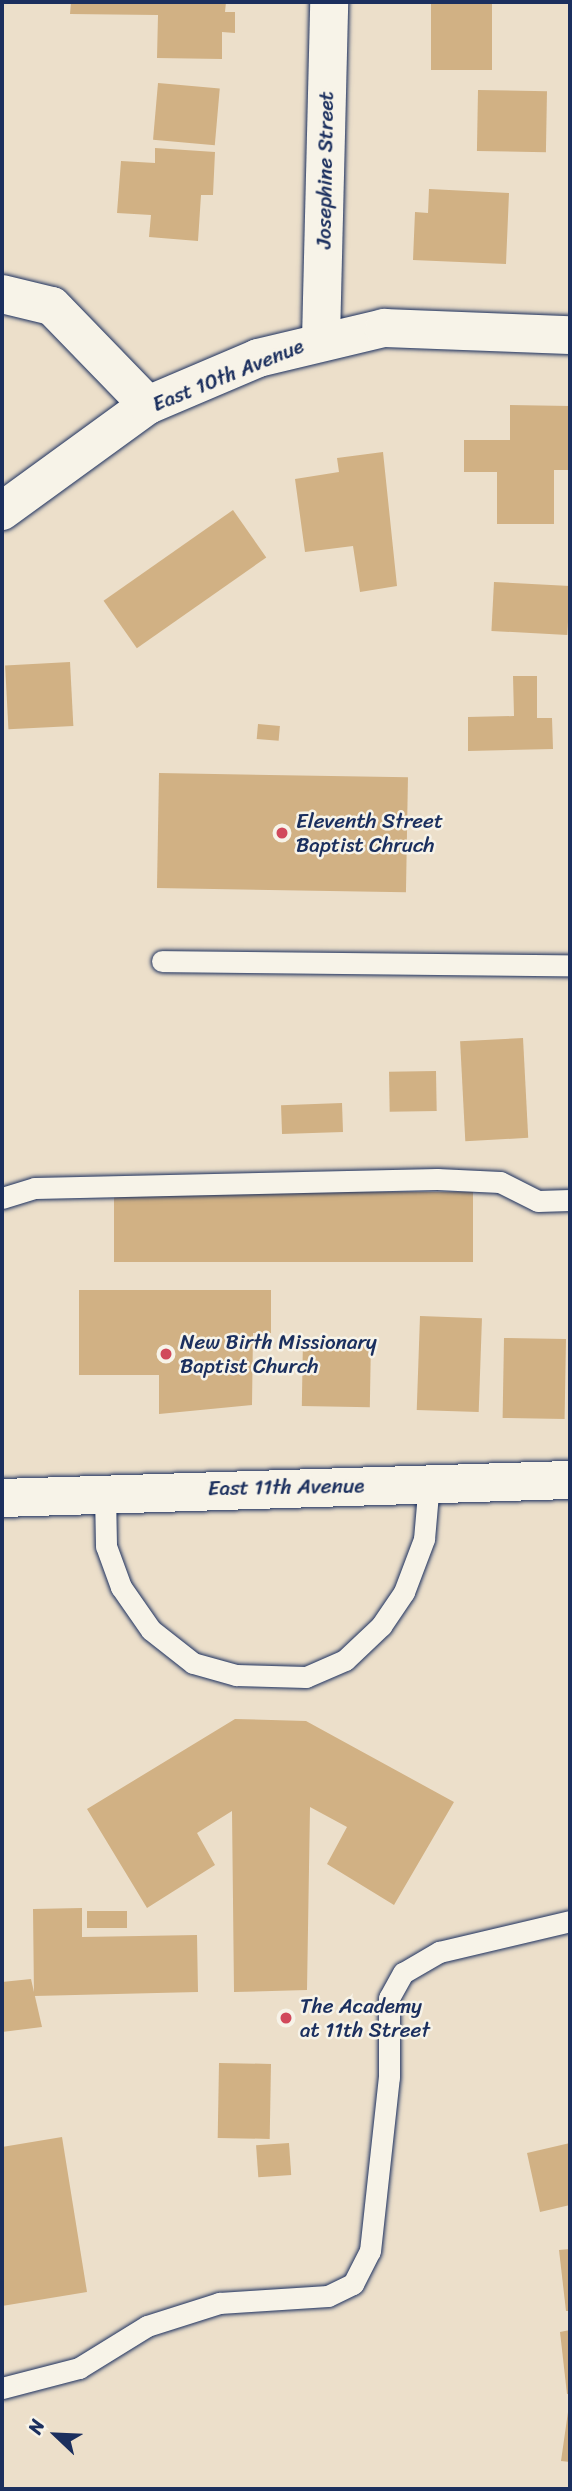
<!DOCTYPE html>
<style>
body{margin:0}
#map{position:relative;width:572px;height:2491px;overflow:hidden;background:#ecdfca;font-family:Sriracha,sans-serif}
div>[style]{position:absolute}
.building>*{inset:0;background:#d1b184;transform-origin:0 0}
.roads{filter:drop-shadow(0 0 2px #1b2f5e) drop-shadow(0 0 2px #1b2f5e)}
.service>*{height:21px;margin:-10.5px;padding:0 10.5px;transform-origin:10.5px;border-radius:10.5px;background:#f7f3e8}
.minor>*{height:38px;margin:-19px;padding:0 19px;transform-origin:19px;border-radius:19px;background:#f7f3e8}
.dots>*{width:19px;height:19px;translate:-50% -50%;box-sizing:border-box;border:4px solid #f7f3e8;border-radius:50%}
span{translate:-50% -50%;white-space:nowrap;text-align:center;line-height:1.15;-webkit-text-stroke:5px #f7f3e8;paint-order:stroke}
.street-label{font-size:21px;color:#1b2f5e}
.poi-label{font-size:21px;color:#1b2f5e}
.left{translate:0 -50%;text-align:left}
.frame{position:absolute;inset:0;border:4px solid #1b2f5e;pointer-events:none}
.north{position:absolute;left:21px;top:2400px;width:70px;height:70px;-webkit-text-stroke:5px #f7f3e8;paint-order:stroke;rotate:293deg;font-size:19px;font-weight:700;line-height:28px;text-align:center;color:#1b2f5e}
.north::after{content:'';display:block;margin:auto;width:24px;height:32px;background:#1b2f5e;clip-path:polygon(50% 0,100% 100%,50% 72%,0 100%)}
</style>
<div id="map">
<div class="building">
<i style="clip-path:polygon(71px 2px,226px 2px,225px 12px,235px 12px,235px 33px,222px 32px,222px 59px,157px 58px,158px 15px,70px 14px)"></i>
<i style="left:431px;top:2px;width:61px;height:68px"></i>
<i style="left:158px;top:83px;width:62px;height:57px;rotate:5deg"></i>
<i style="left:478px;top:90px;width:69px;height:61px;rotate:1deg"></i>
<i style="clip-path:polygon(155px 148px,215px 152px,213px 195px,201px 195px,198px 241px,149px 237px,151px 215px,117px 213px,121px 161px,155px 163px)"></i>
<i style="clip-path:polygon(429px 189px,509px 193px,506px 264px,413px 260px,415px 212px,428px 213px)"></i>
<i style="clip-path:polygon(510px 405px,570px 406px,570px 470px,554px 470px,554px 524px,497px 524px,497px 472px,464px 472px,464px 440px,510px 440px)"></i>
<i style="clip-path:polygon(383px 452px,397px 586px,360px 592px,353px 546px,305px 552px,295px 479px,339px 472px,337px 458px)"></i>
<i style="left:233px;top:510px;width:58px;height:158px;rotate:55deg"></i>
<i style="left:494px;top:582px;width:76px;height:49px;rotate:3deg"></i>
<i style="left:70px;top:662px;width:64px;height:65px;rotate:87deg"></i>
<i style="clip-path:polygon(513px 676px,537px 676px,537px 718px,552px 718px,553px 749px,468px 751px,468px 717px,514px 716px)"></i>
<i style="left:258px;top:724px;width:22px;height:15px;rotate:5deg"></i>
<i style="left:159px;top:773px;width:249px;height:115px;rotate:1deg"></i>
<i style="left:523px;top:1038px;width:100px;height:63px;rotate:87deg"></i>
<i style="left:436px;top:1071px;width:40px;height:47px;rotate:89deg"></i>
<i style="left:342px;top:1103px;width:29px;height:61px;rotate:88deg"></i>
<i style="left:473px;top:1192px;width:70px;height:359px;rotate:90deg"></i>
<i style="clip-path:polygon(79px 1290px,271px 1290px,271px 1333px,253px 1333px,252px 1405px,159px 1414px,159px 1375px,79px 1375px)"></i>
<i style="left:420px;top:1316px;width:62px;height:94px;rotate:2deg"></i>
<i style="left:303px;top:1338px;width:68px;height:68px;rotate:1deg"></i>
<i style="left:504px;top:1338px;width:62px;height:80px;rotate:1deg"></i>
<i style="clip-path:polygon(235px 1719px,306px 1721px,454px 1802px,394px 1905px,327px 1864px,347px 1827px,310px 1807px,307px 1990px,234px 1992px,232px 1811px,197px 1833px,215px 1865px,147px 1908px,87px 1809px)"></i>
<i style="clip-path:polygon(82px 1908px,82px 1937px,197px 1935px,198px 1992px,34px 1996px,33px 1909px)"></i>
<i style="left:127px;top:1911px;width:17px;height:40px;rotate:90deg"></i>
<i style="clip-path:polygon(31px 1979px,42px 2027px,2px 2032px,2px 1982px)"></i>
<i style="left:219px;top:2063px;width:52px;height:75px;rotate:1deg"></i>
<i style="clip-path:polygon(62px 2137px,87px 2292px,2px 2306px,2px 2147px)"></i>
<i style="left:289px;top:2143px;width:32px;height:33px;rotate:86deg"></i>
<i style="clip-path:polygon(570px 2143px,570px 2205px,540px 2212px,527px 2153px)"></i>
<i style="clip-path:polygon(570px 2249px,570px 2311px,566px 2311px,559px 2250px)"></i>
<i style="clip-path:polygon(570px 2330px,570px 2394px,567px 2394px,560px 2332px)"></i>
<i style="clip-path:polygon(569px 2405px,570px 2405px,570px 2462px,561px 2461px)"></i>
</div>
<div class="roads">
<div class="service">
<i style="left:162px;top:961px;width:408px;rotate:0.6deg"></i>
<i style="left:2px;top:1198px;width:34px;rotate:-17deg"></i>
<i style="left:35px;top:1188px;width:402px;rotate:-1.3deg"></i>
<i style="left:437px;top:1179px;width:63px;rotate:2.7deg"></i>
<i style="left:500px;top:1182px;width:42px;rotate:26.6deg"></i>
<i style="left:538px;top:1201px;width:32px;rotate:-2deg"></i>
<i style="left:105px;top:1493px;width:53px;rotate:88.9deg"></i>
<i style="left:106px;top:1546px;width:44px;rotate:69.9deg"></i>
<i style="left:121px;top:1587px;width:52px;rotate:55.1deg"></i>
<i style="left:151px;top:1630px;width:53px;rotate:38.2deg"></i>
<i style="left:193px;top:1663px;width:45px;rotate:15.6deg"></i>
<i style="left:236px;top:1675px;width:70px;rotate:1.6deg"></i>
<i style="left:306px;top:1677px;width:43px;rotate:-23.6deg"></i>
<i style="left:345px;top:1660px;width:50px;rotate:-43.4deg"></i>
<i style="left:381px;top:1626px;width:41px;rotate:-55.9deg"></i>
<i style="left:404px;top:1592px;width:57px;rotate:-69.3deg"></i>
<i style="left:424px;top:1539px;width:57px;rotate:-85deg"></i>
<i style="left:2px;top:2388px;width:80px;rotate:-14.6deg"></i>
<i style="left:79px;top:2368px;width:80px;rotate:-31.7deg"></i>
<i style="left:147px;top:2326px;width:76px;rotate:-17.7deg"></i>
<i style="left:219px;top:2303px;width:109px;rotate:-3.7deg"></i>
<i style="left:328px;top:2296px;width:28px;rotate:-26deg"></i>
<i style="left:353px;top:2284px;width:37px;rotate:-63deg"></i>
<i style="left:370px;top:2251px;width:175px;rotate:-83.8deg"></i>
<i style="left:389px;top:2077px;width:79px;rotate:-90deg"></i>
<i style="left:389px;top:1998px;width:29px;rotate:-61deg"></i>
<i style="left:403px;top:1973px;width:42px;rotate:-30.3deg"></i>
<i style="left:439px;top:1952px;width:135px;rotate:-13.3deg"></i>
</div>
<div class="minor">
<i style="left:2px;top:294px;width:51px;rotate:13.5deg"></i>
<i style="left:52px;top:306px;width:138px;rotate:45.9deg"></i>
<i style="left:321px;top:339px;width:337px;rotate:-88.6deg"></i>
<i style="left:2px;top:511px;width:180px;rotate:-36deg"></i>
<i style="left:148px;top:405px;width:120px;rotate:-23.1deg"></i>
<i style="left:258px;top:358px;width:130px;rotate:-13.4deg"></i>
<i style="left:384px;top:328px;width:186px;rotate:2.2deg"></i>
<i style="left:2px;top:1498px;width:568px;rotate:-1.82deg"></i>
</div>
</div>
<div class="dots">
<i style="left:282px;top:833px;background:#d1495b"></i>
<i style="left:166px;top:1354px;background:#d1495b"></i>
<i style="left:286px;top:2018px;background:#d1495b"></i>
</div>
<div class="street-label">
<span style="left:325px;top:170px;rotate:-89deg">Josephine Street</span>
<span style="left:228px;top:375px;rotate:-22deg">East 10th Avenue</span>
<span style="left:286px;top:1487px;rotate:-1deg">East 11th Avenue</span>
</div>
<div class="poi-label">
<span class="left" style="left:296px;top:833px">Eleventh Street<br>Baptist Chruch</span>
<span class="left" style="left:180px;top:1354px">New Birth Missionary<br>Baptist Church</span>
<span class="left" style="left:300px;top:2018px">The Academy<br>at 11th Street</span>
</div>
<div class="frame"></div>
<div class="north">N</div>
</div>
